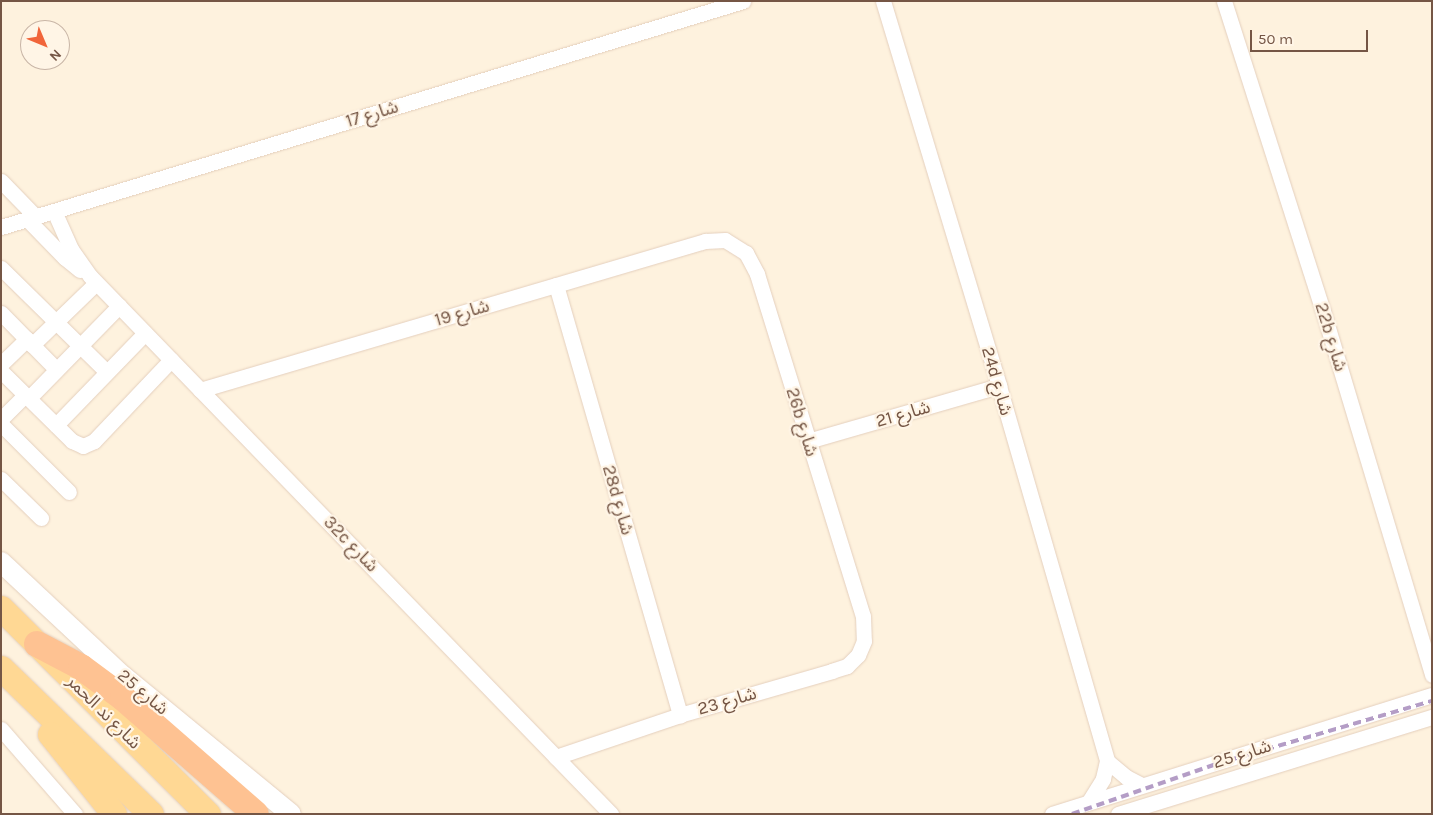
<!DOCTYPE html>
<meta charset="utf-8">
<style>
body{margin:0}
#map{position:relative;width:1433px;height:815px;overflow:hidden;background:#fef2de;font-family:Karla,"Noto Sans Arabic",sans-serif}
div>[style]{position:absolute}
.roads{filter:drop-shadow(0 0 1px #e4cfbd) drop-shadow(0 0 1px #e4cfbd)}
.minor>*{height:15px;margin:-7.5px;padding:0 7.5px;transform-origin:7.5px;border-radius:7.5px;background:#fff}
.tertiary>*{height:20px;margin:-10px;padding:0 10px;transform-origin:10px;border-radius:10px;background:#fff}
.primary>*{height:25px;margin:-12.5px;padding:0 12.5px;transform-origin:12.5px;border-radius:12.5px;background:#ffd894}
.trunk>*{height:26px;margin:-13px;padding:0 13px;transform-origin:13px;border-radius:13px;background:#fec292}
.rail>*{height:4px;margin-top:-2px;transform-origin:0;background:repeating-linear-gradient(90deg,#b49dc6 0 8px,transparent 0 13px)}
span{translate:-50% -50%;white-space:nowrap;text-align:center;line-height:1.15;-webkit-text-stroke:4.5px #fff5e6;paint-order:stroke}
.street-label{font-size:18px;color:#755645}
.frame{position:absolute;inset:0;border:2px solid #755645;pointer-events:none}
.north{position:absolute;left:20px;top:20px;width:50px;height:50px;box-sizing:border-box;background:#fff5e6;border:1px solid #c8b5a6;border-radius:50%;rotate:135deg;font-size:14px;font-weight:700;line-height:20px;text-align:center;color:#755645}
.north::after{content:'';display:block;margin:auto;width:18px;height:22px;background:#f1653a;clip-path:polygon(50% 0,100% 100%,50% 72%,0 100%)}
.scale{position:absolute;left:1250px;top:30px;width:118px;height:22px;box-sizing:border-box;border:2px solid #755645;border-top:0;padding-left:6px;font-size:15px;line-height:18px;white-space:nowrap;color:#755645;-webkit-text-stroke:4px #fff5e6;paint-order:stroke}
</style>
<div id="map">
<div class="roads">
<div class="minor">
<i style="left:883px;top:1px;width:402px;rotate:73.2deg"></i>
<i style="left:999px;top:386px;width:390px;rotate:73.9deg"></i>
<i style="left:1107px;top:761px;width:18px;rotate:103deg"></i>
<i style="left:1103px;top:779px;width:26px;rotate:122deg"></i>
<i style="left:1224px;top:1px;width:325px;rotate:72.3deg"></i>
<i style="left:1323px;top:311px;width:380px;rotate:73.3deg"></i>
<i style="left:1px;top:181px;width:49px;rotate:45.8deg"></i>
<i style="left:54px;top:211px;width:42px;rotate:65.9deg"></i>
<i style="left:71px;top:249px;width:33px;rotate:55deg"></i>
<i style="left:90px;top:276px;width:749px;rotate:45.92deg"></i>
<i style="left:27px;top:219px;width:54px;rotate:45.7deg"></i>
<i style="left:65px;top:258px;width:19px;rotate:39deg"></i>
<i style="left:1px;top:227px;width:776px;rotate:-16.94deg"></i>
<i style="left:1px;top:268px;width:148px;rotate:44.5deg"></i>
<i style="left:556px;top:285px;width:448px;rotate:73.9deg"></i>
<i style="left:1px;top:313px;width:78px;rotate:45.5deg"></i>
<i style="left:32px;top:345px;width:89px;rotate:-44.1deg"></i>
<i style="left:1px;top:364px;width:36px;rotate:-44deg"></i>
<i style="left:1px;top:371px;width:100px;rotate:44.6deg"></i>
<i style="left:72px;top:441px;width:12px;rotate:24deg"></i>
<i style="left:83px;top:446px;width:12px;rotate:-24deg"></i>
<i style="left:94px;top:441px;width:112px;rotate:-46.5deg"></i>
<i style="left:200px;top:390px;width:527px;rotate:-16.44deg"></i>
<i style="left:705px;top:241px;width:20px;rotate:-3deg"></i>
<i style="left:725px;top:240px;width:25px;rotate:32deg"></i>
<i style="left:746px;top:253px;width:24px;rotate:62deg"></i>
<i style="left:757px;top:274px;width:358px;rotate:72.8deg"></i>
<i style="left:863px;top:616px;width:25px;rotate:88deg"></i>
<i style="left:864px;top:641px;width:15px;rotate:113deg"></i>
<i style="left:858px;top:655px;width:16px;rotate:135deg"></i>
<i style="left:847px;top:666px;width:16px;rotate:162deg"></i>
<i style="left:832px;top:671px;width:158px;rotate:163.9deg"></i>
<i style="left:680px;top:715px;width:131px;rotate:161.3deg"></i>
<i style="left:29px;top:398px;width:129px;rotate:-45.6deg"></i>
<i style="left:1px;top:419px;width:34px;rotate:-45deg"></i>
<i style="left:1px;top:424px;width:96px;rotate:45deg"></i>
<i style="left:56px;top:425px;width:128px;rotate:-45.9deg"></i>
<i style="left:808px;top:441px;width:199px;rotate:-16.1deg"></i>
<i style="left:1px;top:479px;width:56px;rotate:44.3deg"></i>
<i style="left:1px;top:729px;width:113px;rotate:49deg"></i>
<i style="left:1107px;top:761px;width:25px;rotate:40deg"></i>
<i style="left:1126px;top:777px;width:18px;rotate:27deg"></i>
<i style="left:1052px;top:814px;width:398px;rotate:-17.4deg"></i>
<i style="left:1118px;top:814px;width:329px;rotate:-17.2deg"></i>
</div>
<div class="tertiary">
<i style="left:1px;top:562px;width:167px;rotate:43.1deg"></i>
<i style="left:123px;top:676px;width:217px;rotate:39.4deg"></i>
</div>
<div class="primary">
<i style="left:1px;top:608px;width:292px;rotate:44.9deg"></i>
<i style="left:1px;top:668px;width:209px;rotate:44.2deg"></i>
<i style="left:50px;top:734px;width:102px;rotate:51.3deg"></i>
</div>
<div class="trunk">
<i style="left:37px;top:644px;width:50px;rotate:27.6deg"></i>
<i style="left:81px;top:667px;width:52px;rotate:36.4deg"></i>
<i style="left:123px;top:698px;width:176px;rotate:41.1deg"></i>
</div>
</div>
<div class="rail">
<i style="left:1072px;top:814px;width:152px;rotate:-19.1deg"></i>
<i style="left:1216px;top:764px;width:225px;rotate:-16.3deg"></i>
</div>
<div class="street-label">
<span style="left:372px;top:114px;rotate:-17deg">شارع 17</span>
<span style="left:462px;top:313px;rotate:-16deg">شارع 19</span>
<span style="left:1331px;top:337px;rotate:73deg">22b شارع</span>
<span style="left:997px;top:381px;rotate:74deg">24d شارع</span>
<span style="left:903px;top:414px;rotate:-16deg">شارع 21</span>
<span style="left:802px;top:422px;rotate:73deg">26b شارع</span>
<span style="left:618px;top:500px;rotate:74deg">28d شارع</span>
<span style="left:351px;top:544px;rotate:46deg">32c شارع</span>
<span style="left:143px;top:692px;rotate:40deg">شارع 25</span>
<span style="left:727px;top:701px;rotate:-16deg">شارع 23</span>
<span style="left:104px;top:712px;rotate:45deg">شارع ند الحمر</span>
<span style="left:1242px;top:754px;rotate:-17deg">شارع 25</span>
</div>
<div class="frame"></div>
<div class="north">N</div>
<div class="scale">50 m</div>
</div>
